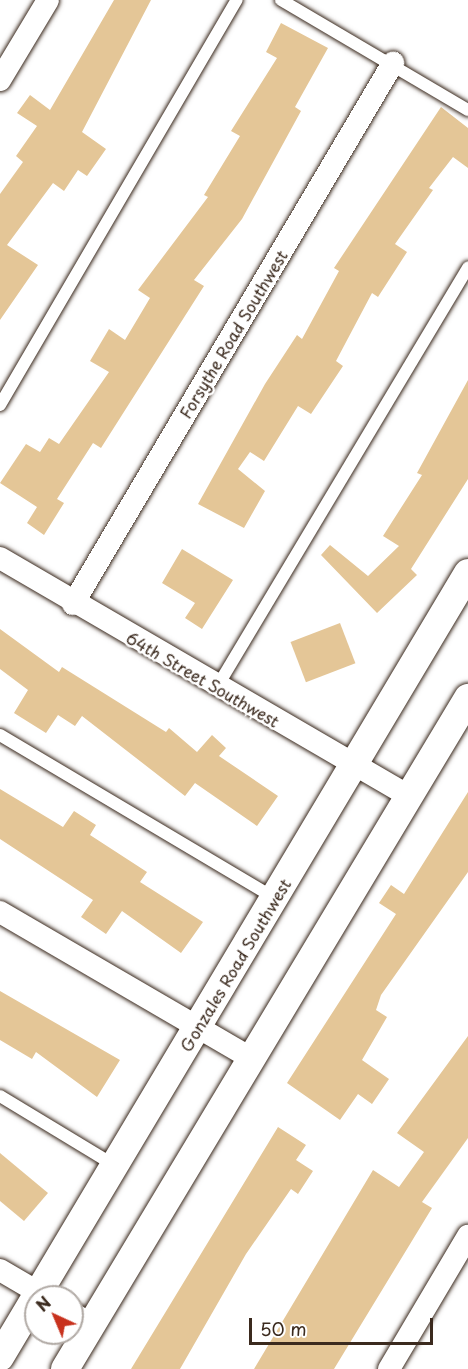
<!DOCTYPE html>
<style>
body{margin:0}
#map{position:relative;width:468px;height:1369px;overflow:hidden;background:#fff;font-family:"Playpen Sans",sans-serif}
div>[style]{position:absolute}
.building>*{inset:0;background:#e4c697;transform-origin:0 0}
.roads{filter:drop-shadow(0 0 2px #3b2a1e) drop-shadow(0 0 2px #3b2a1e)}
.service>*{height:12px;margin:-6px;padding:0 6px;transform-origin:6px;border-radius:6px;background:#fff}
.minor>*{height:22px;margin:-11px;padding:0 11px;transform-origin:11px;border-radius:11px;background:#fff}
.tertiary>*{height:28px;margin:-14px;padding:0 14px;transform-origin:14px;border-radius:14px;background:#fff}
span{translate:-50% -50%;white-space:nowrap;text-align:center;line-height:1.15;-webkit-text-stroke:5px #fff;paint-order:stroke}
.street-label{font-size:16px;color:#3b2a1e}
.north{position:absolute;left:24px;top:1285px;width:60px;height:60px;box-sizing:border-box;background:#fff;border:2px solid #b1aaa5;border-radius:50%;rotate:316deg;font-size:16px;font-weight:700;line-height:24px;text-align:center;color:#3b2a1e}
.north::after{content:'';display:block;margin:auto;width:21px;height:27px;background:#c8321e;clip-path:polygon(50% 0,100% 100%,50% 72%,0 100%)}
.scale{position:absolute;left:249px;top:1318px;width:184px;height:27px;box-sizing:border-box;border:3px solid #3b2a1e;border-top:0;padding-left:8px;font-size:18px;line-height:21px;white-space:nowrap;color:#3b2a1e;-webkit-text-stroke:4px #fff;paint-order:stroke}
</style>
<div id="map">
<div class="building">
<i style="clip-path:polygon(114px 0,151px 0,82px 132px,106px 149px,87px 176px,78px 170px,64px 191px,53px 183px,7px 245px,38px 265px,0 320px,0 194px,23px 162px,16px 156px,37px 126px,17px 113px,30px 95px,50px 110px)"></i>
<i style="clip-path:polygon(281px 23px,328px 48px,295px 107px,301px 111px,242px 219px,194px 280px,204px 286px,101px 448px,93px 443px,57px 499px,64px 503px,44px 535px,27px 523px,37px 507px,0 483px,26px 444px,40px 452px,49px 438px,59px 444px,109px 372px,90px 361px,109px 329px,125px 340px,150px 298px,138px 290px,208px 197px,204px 195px,240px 136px,231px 131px,277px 58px,266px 52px)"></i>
<i style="clip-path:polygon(441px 107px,468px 128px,468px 168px,453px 157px,429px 188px,433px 190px,395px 244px,407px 252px,378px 297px,372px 293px,336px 361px,343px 366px,311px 414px,298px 406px,264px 461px,250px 452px,238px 469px,265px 491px,244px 528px,198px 504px,265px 384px,297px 335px,302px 339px,339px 271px,334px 268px)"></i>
<i style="clip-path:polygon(468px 380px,468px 479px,411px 569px,417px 575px,377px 613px,321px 555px,330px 545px,368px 576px,399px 546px,383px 536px,422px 475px,417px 473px)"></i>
<i style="clip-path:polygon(182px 549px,233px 580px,202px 629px,185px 618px,195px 603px,162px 583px)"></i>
<i style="left:340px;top:623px;width:43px;height:53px;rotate:69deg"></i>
<i style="clip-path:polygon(0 629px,59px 672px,62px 667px,166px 732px,169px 728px,197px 752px,212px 735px,226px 748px,219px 756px,278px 796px,257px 826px,195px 783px,185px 796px,82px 716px,75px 726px,58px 715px,46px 733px,14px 713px,28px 690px,0 669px)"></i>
<i style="clip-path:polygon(0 789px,63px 827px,74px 811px,96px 825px,90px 835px,147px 872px,140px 882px,203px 922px,181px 953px,122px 911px,106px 934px,81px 917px,93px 900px,0 839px)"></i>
<i style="clip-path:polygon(468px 792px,468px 872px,381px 995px,376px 1010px,387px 1017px,362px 1060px,389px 1079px,372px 1104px,358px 1094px,340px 1120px,287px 1083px,396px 914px,379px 903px,391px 885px,404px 894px)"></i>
<i style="clip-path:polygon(0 991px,120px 1060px,97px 1097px,36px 1052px,32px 1059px,0 1040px)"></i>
<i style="clip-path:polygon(468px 1036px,468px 1138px,422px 1202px,432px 1208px,334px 1369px,254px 1369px,373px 1170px,399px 1187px,424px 1152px,397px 1133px)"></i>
<i style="clip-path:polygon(278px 1127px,306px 1145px,296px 1160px,313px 1171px,298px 1194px,291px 1189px,246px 1254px,180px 1369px,131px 1369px)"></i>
<i style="clip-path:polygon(0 1153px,48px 1193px,24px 1221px,0 1201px)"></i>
</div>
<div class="roads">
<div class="service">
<i style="left:281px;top:0;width:217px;rotate:30.5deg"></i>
<i style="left:0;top:405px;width:469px;rotate:-59.7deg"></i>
<i style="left:217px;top:687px;width:489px;rotate:-59.1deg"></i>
<i style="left:0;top:735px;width:320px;rotate:30.7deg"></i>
<i style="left:0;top:1096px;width:133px;rotate:31.2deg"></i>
</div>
<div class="minor">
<i style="left:0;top:80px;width:93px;rotate:-59deg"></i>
<i style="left:0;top:558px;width:473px;rotate:30.2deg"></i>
<i style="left:73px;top:604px;width:629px;rotate:-59.4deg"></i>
<i style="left:0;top:912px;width:288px;rotate:30.2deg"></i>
<i style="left:0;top:1270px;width:53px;rotate:30.4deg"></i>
<i style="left:72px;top:1313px;width:23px;rotate:31deg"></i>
<i style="left:389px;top:1369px;width:155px;rotate:-59.3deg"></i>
</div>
<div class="tertiary">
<i style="left:0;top:1357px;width:913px;rotate:-59.17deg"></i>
<i style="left:65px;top:1369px;width:783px;rotate:-59.01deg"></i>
</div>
</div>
<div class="street-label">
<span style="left:233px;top:334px;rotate:-59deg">Forsythe Road Southwest</span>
<span style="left:203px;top:679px;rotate:30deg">64th Street Southwest</span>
<span style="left:235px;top:965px;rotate:-59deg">Gonzales Road Southwest</span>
</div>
<div class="north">N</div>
<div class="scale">50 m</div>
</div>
